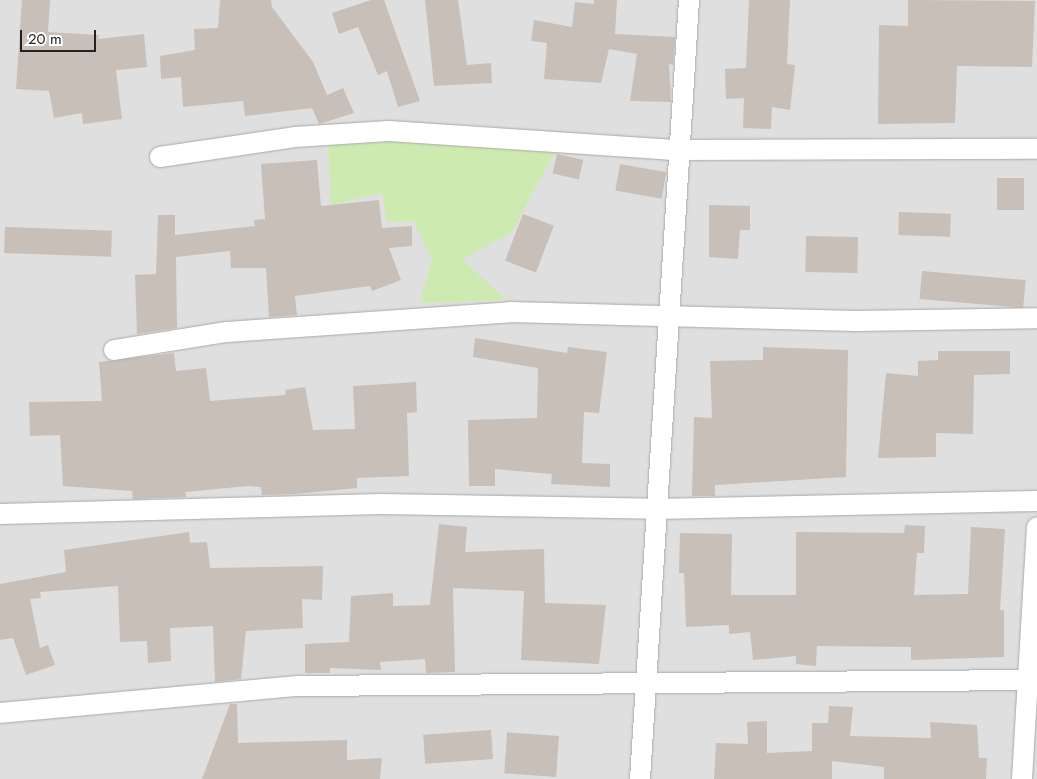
<!DOCTYPE html>
<style>
body{margin:0}
#map{position:relative;width:1037px;height:779px;overflow:hidden;background:#f2efe9;font-family:Jost,sans-serif}
div>[style]{position:absolute}
.residential>*{inset:0;background:#e0dfdf;transform-origin:0 0}
.grass>*{inset:0;background:#cdebb0}
.building>*{inset:0;background:#c7bfb8;transform-origin:0 0}
.roads{filter:drop-shadow(0 0 1px #a9a9a9) drop-shadow(0 0 1px #a9a9a9)}
.street>*{height:20px;margin:-10px;padding:0 10px;transform-origin:10px;border-radius:10px;background:#fff}
span{translate:-50% -50%;white-space:nowrap;text-align:center;line-height:1.15;-webkit-text-stroke:4.5px #fff;paint-order:stroke}
.scale{position:absolute;left:20px;top:30px;width:76px;height:22px;box-sizing:border-box;border:2px solid #222;border-top:0;padding-left:6px;font-size:15px;line-height:18px;white-space:nowrap;color:#222;-webkit-text-stroke:4px #fff;paint-order:stroke}
</style>
<div id="map">
<div class="residential">
<i style="left:0;top:0;width:1037px;height:779px"></i>
</div>
<div class="grass">
<i style="clip-path:polygon(389px 133px,557px 148px,511px 233px,462px 259px,506px 300px,420px 303px,432px 259px,413px 221px,387px 222px,382px 193px,331px 205px,328px 140px)"></i>
</div>
<div class="building">
<i style="clip-path:polygon(22px 0,50px 0,48px 32px,99px 35px,98px 39px,144px 34px,147px 67px,116px 70px,122px 119px,83px 124px,82px 113px,54px 118px,49px 91px,16px 89px)"></i>
<i style="clip-path:polygon(220px 0,271px 0,272px 7px,313px 62px,327px 95px,343px 88px,354px 113px,319px 124px,312px 108px,245px 116px,243px 101px,183px 107px,181px 77px,161px 79px,160px 56px,195px 50px,194px 29px,218px 28px)"></i>
<i style="clip-path:polygon(371px 0,384px 0,420px 101px,398px 107px,387px 71px,378px 75px,358px 27px,339px 34px,332px 13px)"></i>
<i style="clip-path:polygon(425px 0,458px 0,467px 65px,491px 63px,492px 83px,434px 86px)"></i>
<i style="clip-path:polygon(594px 0,617px 0,615px 34px,675px 37px,673px 65px,669px 64px,671px 102px,630px 101px,637px 54px,609px 49px,601px 83px,544px 79px,547px 43px,531px 41px,534px 20px,572px 27px,575px 2px,594px 4px)"></i>
<i style="clip-path:polygon(749px 0,790px 0,787px 64px,795px 65px,790px 110px,772px 107px,771px 129px,743px 128px,744px 98px,726px 99px,725px 69px,746px 68px)"></i>
<i style="clip-path:polygon(908px 0,1035px 1px,1032px 67px,957px 66px,955px 123px,878px 124px,879px 25px,908px 26px)"></i>
<i style="left:557px;top:154px;width:27px;height:20px;rotate:13deg"></i>
<i style="clip-path:polygon(317px 160px,321px 206px,379px 200px,382px 228px,412px 226px,412px 246px,389px 248px,401px 280px,372px 291px,370px 286px,295px 296px,297px 315px,269px 317px,266px 268px,231px 268px,230px 251px,176px 257px,177px 328px,137px 334px,135px 275px,156px 274px,158px 215px,175px 215px,175px 235px,255px 226px,254px 220px,265px 219px,261px 164px)"></i>
<i style="left:620px;top:164px;width:47px;height:27px;rotate:10deg"></i>
<i style="left:997px;top:178px;width:27px;height:32px"></i>
<i style="clip-path:polygon(709px 205px,750px 206px,750px 230px,740px 230px,738px 259px,709px 257px)"></i>
<i style="left:899px;top:212px;width:52px;height:23px;rotate:2deg"></i>
<i style="left:523px;top:214px;width:33px;height:50px;rotate:21deg"></i>
<i style="left:5px;top:227px;width:107px;height:26px;rotate:2deg"></i>
<i style="left:806px;top:236px;width:52px;height:36px;rotate:1deg"></i>
<i style="left:922px;top:271px;width:104px;height:28px;rotate:5deg"></i>
<i style="clip-path:polygon(475px 338px,567px 353px,568px 347px,607px 352px,599px 413px,584px 412px,582px 463px,610px 464px,610px 487px,551px 484px,552px 474px,495px 469px,495px 486px,469px 486px,468px 420px,537px 418px,538px 368px,473px 357px)"></i>
<i style="clip-path:polygon(763px 347px,848px 350px,846px 477px,715px 485px,715px 496px,692px 496px,694px 417px,712px 418px,710px 361px,763px 360px)"></i>
<i style="clip-path:polygon(938px 351px,1010px 351px,1010px 374px,974px 375px,973px 434px,936px 433px,936px 457px,878px 458px,886px 373px,918px 376px,918px 361px,938px 360px)"></i>
<i style="clip-path:polygon(174px 353px,176px 371px,206px 368px,210px 401px,286px 395px,285px 390px,305px 387px,313px 430px,355px 429px,353px 386px,416px 382px,417px 412px,407px 413px,409px 476px,357px 478px,357px 488px,295px 494px,262px 495px,261px 487px,248px 486px,185px 492px,186px 497px,133px 499px,132px 491px,63px 486px,60px 435px,30px 436px,29px 402px,102px 401px,99px 362px)"></i>
<i style="clip-path:polygon(439px 524px,467px 527px,465px 552px,544px 549px,545px 603px,606px 605px,599px 664px,521px 660px,524px 591px,453px 588px,455px 672px,426px 673px,425px 659px,380px 662px,381px 670px,330px 668px,330px 673px,305px 673px,305px 644px,349px 642px,351px 596px,393px 593px,393px 606px,430px 605px)"></i>
<i style="clip-path:polygon(905px 525px,925px 526px,924px 553px,917px 553px,914px 595px,968px 594px,971px 527px,1005px 529px,1000px 610px,1004px 610px,1004px 657px,911px 660px,911px 647px,817px 646px,816px 666px,796px 664px,796px 656px,753px 660px,750px 632px,729px 634px,729px 625px,686px 627px,684px 573px,679px 573px,680px 533px,732px 534px,731px 595px,796px 595px,796px 532px,904px 533px)"></i>
<i style="clip-path:polygon(189px 532px,190px 543px,207px 542px,210px 568px,323px 566px,322px 600px,302px 599px,303px 628px,246px 631px,241px 679px,215px 682px,213px 626px,170px 628px,171px 661px,148px 663px,147px 641px,120px 642px,118px 586px,40px 592px,41px 598px,30px 599px,40px 648px,48px 645px,55px 665px,26px 675px,13px 638px,0 640px,0 584px,66px 572px,64px 550px)"></i>
<i style="clip-path:polygon(230px 704px,237px 704px,238px 743px,347px 740px,347px 760px,382px 758px,380px 779px,202px 779px)"></i>
<i style="clip-path:polygon(829px 706px,853px 707px,850px 736px,931px 738px,930px 722px,977px 725px,979px 758px,987px 758px,986px 779px,884px 779px,884px 767px,832px 761px,832px 779px,714px 779px,716px 743px,748px 744px,747px 722px,767px 721px,767px 753px,812px 751px,812px 723px,828px 723px)"></i>
<i style="left:491px;top:730px;width:29px;height:68px;rotate:86deg"></i>
<i style="left:559px;top:736px;width:41px;height:52px;rotate:94deg"></i>
</div>
<div class="roads">
<div class="street">
<i style="left:160px;top:157px;width:136px;rotate:-8.4deg"></i>
<i style="left:295px;top:137px;width:94px;rotate:-3.7deg"></i>
<i style="left:389px;top:131px;width:289px;rotate:3.8deg"></i>
<i style="left:677px;top:150px;width:360px;rotate:-0.2deg"></i>
<i style="left:114px;top:350px;width:114px;rotate:-9.1deg"></i>
<i style="left:227px;top:332px;width:284px;rotate:-4deg"></i>
<i style="left:510px;top:312px;width:346px;rotate:1.5deg"></i>
<i style="left:856px;top:321px;width:181px;rotate:-0.9deg"></i>
<i style="left:0;top:514px;width:381px;rotate:-1.5deg"></i>
<i style="left:381px;top:504px;width:275px;rotate:1deg"></i>
<i style="left:656px;top:509px;width:381px;rotate:-1.2deg"></i>
<i style="left:0;top:713px;width:300px;rotate:-5.2deg"></i>
<i style="left:299px;top:686px;width:738px;rotate:-0.47deg"></i>
<i style="left:640px;top:779px;width:781px;rotate:-86.4deg"></i>
<i style="left:1022px;top:779px;width:252px;rotate:-86.6deg"></i>
</div>
</div>
<div class="scale">20 m</div>
</div>
